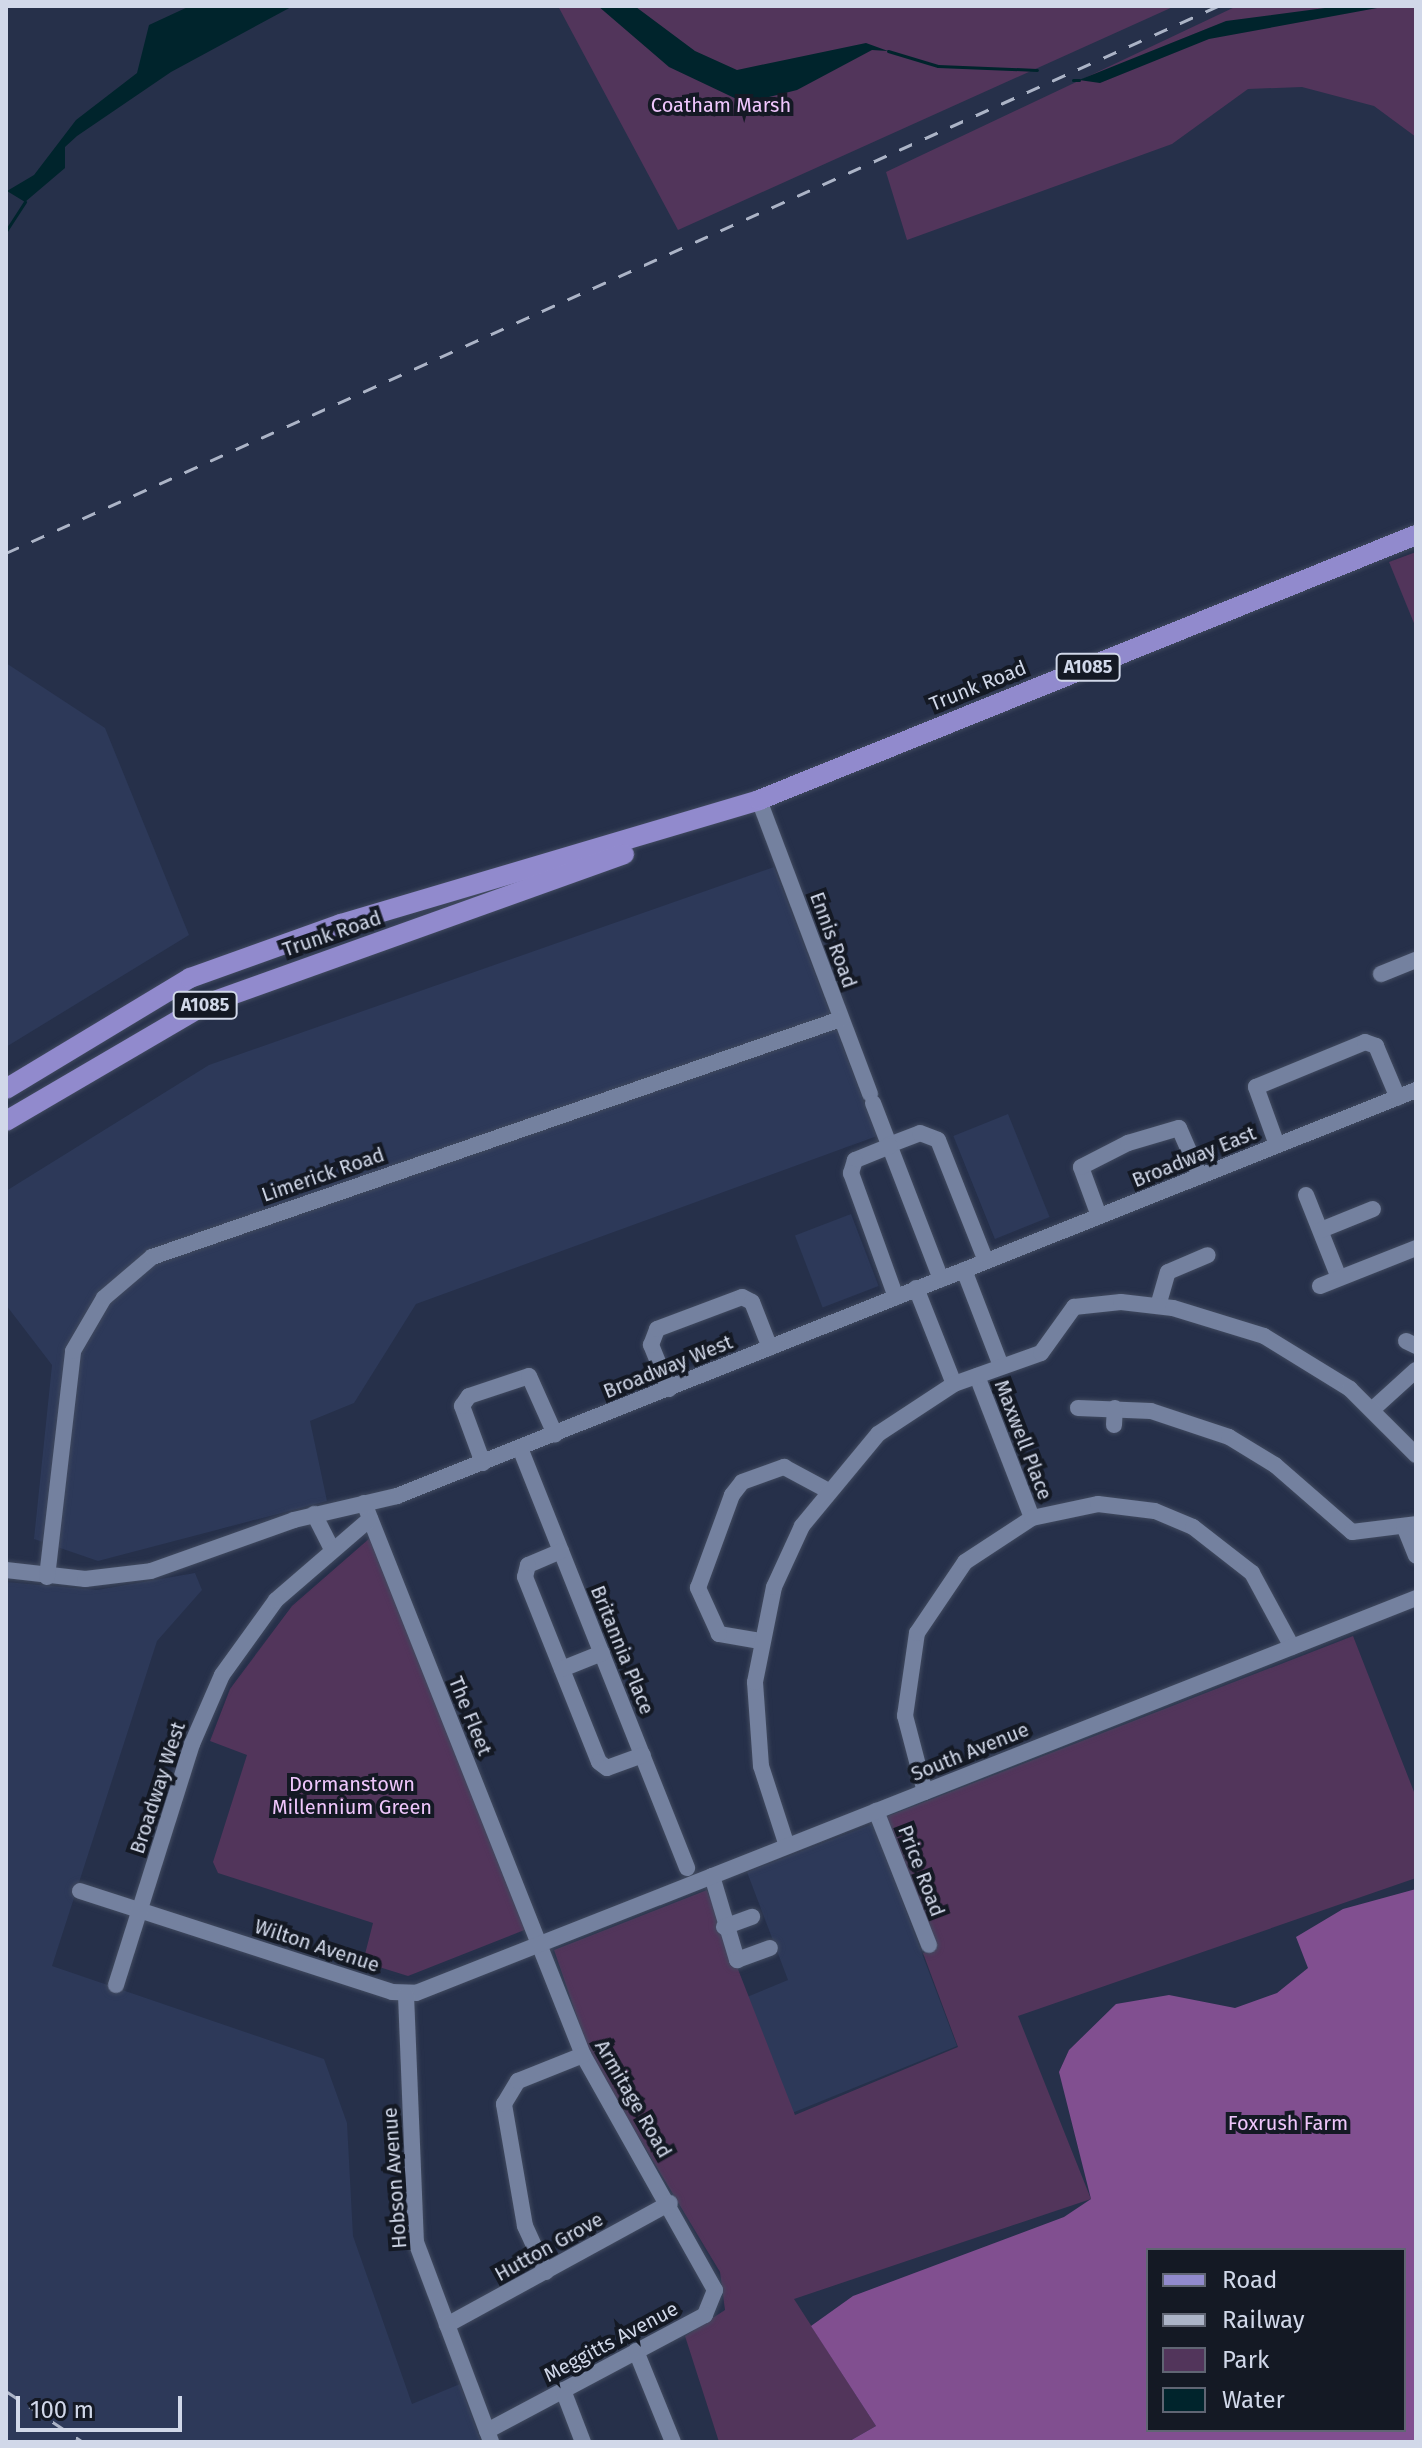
<!DOCTYPE html>
<style>
body{margin:0}
#map{position:relative;width:1422px;height:2448px;overflow:hidden;background:#26304a;font-family:"Fira Sans",sans-serif}
div>[style]{position:absolute}
.built>*{inset:0;background:#2d3959;transform-origin:0 0}
.green>*{inset:0;background:#52355b}
.forest>*{inset:0;background:#814f90}
.water>*{inset:0;background:#00242c}
.stream>*{height:3px;margin:-1.5px;padding:0 1.5px;transform-origin:1.5px;border-radius:1.5px;background:#00242c}
.roads{filter:drop-shadow(0 0 2px #414a5f) drop-shadow(0 0 2px #414a5f)}
.minor>*{height:16px;margin:-8px;padding:0 8px;transform-origin:8px;border-radius:8px;background:#74819f}
.major>*{height:20px;margin:-10px;padding:0 10px;transform-origin:10px;border-radius:10px;background:#918acd}
.rail>*{height:3px;margin-top:-1.5px;transform-origin:0;background:repeating-linear-gradient(90deg,#acb4c7 0 14px,transparent 0 28px)}
span{translate:-50% -50%;white-space:nowrap;text-align:center;line-height:1.15;-webkit-text-stroke:8px #141924;paint-order:stroke}
.shield-label span{padding:2px 6px;background:#141924;border:2px solid;border-radius:6px;-webkit-text-stroke-width:0}
.shield-label{font-size:18px;color:#d1d8e9;font-weight:700}
.park-label{font-size:20px;color:#efc6fc}
.street-label{font-size:20px;color:#d1d8e9}
.frame{position:absolute;inset:0;border:8px solid #d1d8e9;pointer-events:none}
.legend{position:absolute;left:1146px;top:2248px;width:260px;height:184px;box-sizing:border-box;background:#141924;border:2px solid #606573;margin:0;padding:10px 14px;list-style:none;font-size:24px;color:#d1d8e9}
.legend li{display:flex;align-items:center;gap:16px;height:40px}
.legend b{width:40px;border:2px solid #606573}
.scale{position:absolute;left:16px;top:2396px;width:166px;height:36px;box-sizing:border-box;border:4px solid #d1d8e9;border-top:0;padding-left:10px;font-size:24px;line-height:28px;white-space:nowrap;color:#d1d8e9;-webkit-text-stroke:6px #141924;paint-order:stroke}
</style>
<div id="map">
<div class="built">
<i style="clip-path:polygon(6px 663px,105px 728px,189px 935px,6px 1047px)"></i>
<i style="clip-path:polygon(774px 867px,877px 1136px,416px 1304px,354px 1403px,310px 1421px,327px 1501px,98px 1561px,34px 1539px,52px 1365px,6px 1305px,6px 1191px,209px 1065px)"></i>
<i style="left:1008px;top:1114px;width:111px;height:59px;rotate:68deg"></i>
<i style="left:851px;top:1214px;width:77px;height:60px;rotate:69deg"></i>
<i style="clip-path:polygon(195px 1573px,202px 1590px,157px 1641px,52px 1966px,324px 2059px,347px 2123px,353px 2236px,412px 2404px,460px 2384px,481px 2442px,6px 2442px,6px 1582px,97px 1590px)"></i>
<i style="clip-path:polygon(873px 1824px,957px 2046px,792px 2113px,747px 1997px,788px 1980px,747px 1872px)"></i>
</div>
<div class="green">
<i style="clip-path:polygon(558px 6px,1175px 6px,678px 230px)"></i>
<i style="clip-path:polygon(1237px 6px,1416px 6px,1416px 137px,1374px 106px,1302px 87px,1248px 89px,1172px 144px,907px 240px,886px 172px)"></i>
<i style="clip-path:polygon(1416px 552px,1416px 628px,1389px 562px)"></i>
<i style="clip-path:polygon(370px 1538px,527px 1929px,408px 1976px,363px 1962px,373px 1923px,218px 1873px,213px 1862px,247px 1755px,210px 1741px,230px 1689px,292px 1606px)"></i>
<i style="clip-path:polygon(1353px 1636px,1416px 1797px,1416px 1878px,1018px 2016px,1091px 2199px,794px 2299px,876px 2426px,848px 2442px,719px 2442px,685px 2336px,725px 2310px,720px 2272px,591px 2058px,554px 1950px,707px 1890px,795px 2115px,958px 2047px,923px 1953px,937px 1948px,883px 1818px)"></i>
</div>
<div class="forest">
<i style="clip-path:polygon(evenodd,1416px 1889px,1416px 2442px,848px 2442px,876px 2426px,811px 2326px,853px 2296px,1064px 2217px,1091px 2199px,1059px 2072px,1069px 2050px,1116px 2004px,1169px 1995px,1235px 2008px,1277px 1993px,1308px 1968px,1296px 1937px,1343px 1909px,1416px 1889px,1148px 2250px,1404px 2250px,1404px 2430px,1148px 2430px,1148px 2250px)"></i>
</div>
<div class="water">
<i style="clip-path:polygon(190px 6px,293px 6px,171px 72px,77px 136px,65px 147px,65px 168px,25px 202px,7px 191px,34px 175px,76px 120px,137px 73px,149px 25px)"></i>
<i style="clip-path:polygon(598px 6px,636px 7px,695px 51px,737px 70px,866px 43px,888px 51px,872px 50px,797px 90px,745px 103px,669px 67px)"></i>
<i style="clip-path:polygon(1340px 6px,1388px 6px,1209px 39px,1100px 83px,1079px 80px,1226px 21px)"></i>
</div>
<div class="stream">
<i style="left:888px;top:51px;width:52px;rotate:16.7deg"></i>
<i style="left:938px;top:66px;width:99px;rotate:2.3deg"></i>
<i style="left:1073px;top:80px;width:6px"></i>
<i style="left:6px;top:231px;width:35px;rotate:-57deg"></i>
</div>
<div class="roads">
<div class="minor">
<i style="left:759px;top:800px;width:314px;rotate:69.3deg"></i>
<i style="left:1381px;top:974px;width:38px;rotate:-22deg"></i>
<i style="left:873px;top:1103px;width:189px;rotate:68.9deg"></i>
<i style="left:889px;top:1145px;width:33px;rotate:-21deg"></i>
<i style="left:920px;top:1133px;width:19px;rotate:21deg"></i>
<i style="left:938px;top:1140px;width:130px;rotate:68.4deg"></i>
<i style="left:1277px;top:1145px;width:62px;rotate:-109.9deg"></i>
<i style="left:1256px;top:1087px;width:118px;rotate:-22.4deg"></i>
<i style="left:1365px;top:1042px;width:12px;rotate:20deg"></i>
<i style="left:1376px;top:1046px;width:56px;rotate:67.1deg"></i>
<i style="left:890px;top:1146px;width:38px;rotate:158deg"></i>
<i style="left:855px;top:1160px;width:14px;rotate:107deg"></i>
<i style="left:851px;top:1173px;width:132px;rotate:70.1deg"></i>
<i style="left:1306px;top:1195px;width:89px;rotate:68.3deg"></i>
<i style="left:1099px;top:1216px;width:52px;rotate:-110.2deg"></i>
<i style="left:1081px;top:1167px;width:53px;rotate:-27.1deg"></i>
<i style="left:1128px;top:1143px;width:53px;rotate:-16.4deg"></i>
<i style="left:1179px;top:1128px;width:52px;rotate:66.4deg"></i>
<i style="left:1321px;top:1230px;width:56px;rotate:-22deg"></i>
<i style="left:964px;top:1270px;width:103px;rotate:68.9deg"></i>
<i style="left:1320px;top:1286px;width:103px;rotate:-21.6deg"></i>
<i style="left:916px;top:1288px;width:103px;rotate:68.4deg"></i>
<i style="left:1158px;top:1306px;width:35px;rotate:-74deg"></i>
<i style="left:1168px;top:1272px;width:43px;rotate:-23deg"></i>
<i style="left:1406px;top:1341px;width:11px;rotate:27deg"></i>
<i style="left:977px;top:1376px;width:152px;rotate:68.8deg"></i>
<i style="left:669px;top:1389px;width:48px;rotate:-112.2deg"></i>
<i style="left:651px;top:1345px;width:17px;rotate:-69deg"></i>
<i style="left:657px;top:1329px;width:91px;rotate:-20.6deg"></i>
<i style="left:742px;top:1297px;width:11px;rotate:27deg"></i>
<i style="left:752px;top:1302px;width:49px;rotate:68.6deg"></i>
<i style="left:1078px;top:1408px;width:73px;rotate:2.4deg"></i>
<i style="left:1151px;top:1411px;width:82px;rotate:18.4deg"></i>
<i style="left:1229px;top:1437px;width:54px;rotate:31.3deg"></i>
<i style="left:1275px;top:1465px;width:102px;rotate:41deg"></i>
<i style="left:1352px;top:1532px;width:64px;rotate:-7.1deg"></i>
<i style="left:1373px;top:1409px;width:58px;rotate:-42.2deg"></i>
<i style="left:1114px;top:1425px;width:17px;rotate:-87deg"></i>
<i style="left:520px;top:1448px;width:452px;rotate:68.3deg"></i>
<i style="left:483px;top:1463px;width:61px;rotate:-110.2deg"></i>
<i style="left:462px;top:1406px;width:12px;rotate:-55deg"></i>
<i style="left:469px;top:1396px;width:63px;rotate:-18.4deg"></i>
<i style="left:529px;top:1376px;width:64px;rotate:65.9deg"></i>
<i style="left:364px;top:1503px;width:594px;rotate:68.36deg"></i>
<i style="left:583px;top:2055px;width:270px;rotate:60.7deg"></i>
<i style="left:715px;top:2290px;width:27px;rotate:112deg"></i>
<i style="left:705px;top:2315px;width:247px;rotate:152deg"></i>
<i style="left:314px;top:1514px;width:37px;rotate:63deg"></i>
<i style="left:1404px;top:1526px;width:32px;rotate:68deg"></i>
<i style="left:561px;top:1551px;width:36px;rotate:157deg"></i>
<i style="left:528px;top:1565px;width:12px;rotate:104deg"></i>
<i style="left:525px;top:1577px;width:199px;rotate:68.2deg"></i>
<i style="left:599px;top:1762px;width:10px;rotate:37deg"></i>
<i style="left:607px;top:1768px;width:38px;rotate:-20deg"></i>
<i style="left:6px;top:1570px;width:80px;rotate:6.5deg"></i>
<i style="left:85px;top:1579px;width:66px;rotate:-6.9deg"></i>
<i style="left:151px;top:1571px;width:152px;rotate:-19.6deg"></i>
<i style="left:294px;top:1520px;width:106px;rotate:-13.1deg"></i>
<i style="left:397px;top:1496px;width:1097px;rotate:-21.72deg"></i>
<i style="left:47px;top:1577px;width:227px;rotate:-83.4deg"></i>
<i style="left:73px;top:1351px;width:61px;rotate:-59.7deg"></i>
<i style="left:104px;top:1298px;width:63px;rotate:-40.5deg"></i>
<i style="left:152px;top:1257px;width:729px;rotate:-19.06deg"></i>
<i style="left:760px;top:1641px;width:42px;rotate:-170.3deg"></i>
<i style="left:719px;top:1634px;width:51px;rotate:-114.5deg"></i>
<i style="left:698px;top:1588px;width:99px;rotate:-69.9deg"></i>
<i style="left:732px;top:1495px;width:16px;rotate:-52deg"></i>
<i style="left:742px;top:1482px;width:45px;rotate:-19.7deg"></i>
<i style="left:784px;top:1467px;width:47px;rotate:28.2deg"></i>
<i style="left:562px;top:1669px;width:43px;rotate:-21.8deg"></i>
<i style="left:925px;top:1792px;width:79px;rotate:-104.7deg"></i>
<i style="left:905px;top:1716px;width:84px;rotate:-81.8deg"></i>
<i style="left:917px;top:1633px;width:86px;rotate:-55.9deg"></i>
<i style="left:965px;top:1562px;width:80px;rotate:-33.3deg"></i>
<i style="left:1032px;top:1518px;width:67px;rotate:-12deg"></i>
<i style="left:1098px;top:1504px;width:57px;rotate:7deg"></i>
<i style="left:1155px;top:1511px;width:41px;rotate:22.8deg"></i>
<i style="left:1193px;top:1527px;width:75px;rotate:37.9deg"></i>
<i style="left:1252px;top:1573px;width:84px;rotate:61.6deg"></i>
<i style="left:876px;top:1811px;width:144px;rotate:68.4deg"></i>
<i style="left:787px;top:1846px;width:84px;rotate:-108deg"></i>
<i style="left:761px;top:1766px;width:84px;rotate:-94.1deg"></i>
<i style="left:755px;top:1682px;width:97px;rotate:-78.7deg"></i>
<i style="left:774px;top:1587px;width:67px;rotate:-65.3deg"></i>
<i style="left:802px;top:1526px;width:119px;rotate:-50.4deg"></i>
<i style="left:878px;top:1434px;width:91px;rotate:-33.3deg"></i>
<i style="left:954px;top:1384px;width:92px;rotate:-19.6deg"></i>
<i style="left:1041px;top:1353px;width:57px;rotate:-54.3deg"></i>
<i style="left:1074px;top:1307px;width:47px;rotate:-6.1deg"></i>
<i style="left:1121px;top:1302px;width:52px;rotate:6.6deg"></i>
<i style="left:1173px;top:1308px;width:95px;rotate:17.1deg"></i>
<i style="left:1264px;top:1336px;width:101px;rotate:31.6deg"></i>
<i style="left:1350px;top:1389px;width:93px;rotate:45deg"></i>
<i style="left:712px;top:1876px;width:88px;rotate:73.4deg"></i>
<i style="left:737px;top:1960px;width:35px;rotate:-20deg"></i>
<i style="left:80px;top:1891px;width:328px;rotate:17.9deg"></i>
<i style="left:392px;top:1992px;width:24px;rotate:2deg"></i>
<i style="left:416px;top:1993px;width:1075px;rotate:-21.55deg"></i>
<i style="left:724px;top:1927px;width:30px;rotate:-20deg"></i>
<i style="left:116px;top:1985px;width:253px;rotate:-72.5deg"></i>
<i style="left:192px;top:1744px;width:75px;rotate:-66.5deg"></i>
<i style="left:222px;top:1675px;width:92px;rotate:-54.2deg"></i>
<i style="left:276px;top:1600px;width:124px;rotate:-40.8deg"></i>
<i style="left:406px;top:1995px;width:247px;rotate:87.7deg"></i>
<i style="left:416px;top:2242px;width:214px;rotate:69.4deg"></i>
<i style="left:546px;top:2272px;width:51px;rotate:-114.5deg"></i>
<i style="left:525px;top:2226px;width:124px;rotate:-99.8deg"></i>
<i style="left:504px;top:2104px;width:27px;rotate:-59deg"></i>
<i style="left:518px;top:2081px;width:70px;rotate:-21.8deg"></i>
<i style="left:447px;top:2325px;width:254px;rotate:-28.7deg"></i>
<i style="left:636px;top:2351px;width:98px;rotate:67.9deg"></i>
<i style="left:563px;top:2390px;width:56px;rotate:69deg"></i>
</div>
<div class="major">
<i style="left:6px;top:1089px;width:215px;rotate:-31.1deg"></i>
<i style="left:190px;top:978px;width:160px;rotate:-19.7deg"></i>
<i style="left:341px;top:924px;width:436px;rotate:-16.5deg"></i>
<i style="left:759px;top:800px;width:708px;rotate:-21.97deg"></i>
<i style="left:6px;top:1121px;width:232px;rotate:-30.3deg"></i>
<i style="left:206px;top:1004px;width:444px;rotate:-19.7deg"></i>
</div>
</div>
<div class="rail">
<i style="left:6px;top:553px;width:1330px;rotate:-24.29deg"></i>
<i style="left:6px;top:2391px;width:92px;rotate:33.5deg"></i>
</div>
<div class="shield-label">
<span style="left:1088px;top:667px">A1085</span>
<span style="left:205px;top:1005px">A1085</span>
</div>
<div class="park-label">
<span style="left:721px;top:105px">Coatham Marsh</span>
<span style="left:352px;top:1796px">Dormanstown<br>Millennium Green</span>
<span style="left:1288px;top:2123px">Foxrush Farm</span>
</div>
<div class="street-label">
<span style="left:978px;top:686px;rotate:-22deg">Trunk Road</span>
<span style="left:332px;top:934px;rotate:-19deg">Trunk Road</span>
<span style="left:833px;top:940px;rotate:70deg">Ennis Road</span>
<span style="left:1194px;top:1157px;rotate:-22deg">Broadway East</span>
<span style="left:323px;top:1175px;rotate:-19deg">Limerick Road</span>
<span style="left:668px;top:1367px;rotate:-22deg">Broadway West</span>
<span style="left:1023px;top:1440px;rotate:69deg">Maxwell Place</span>
<span style="left:622px;top:1650px;rotate:68deg">Britannia Place</span>
<span style="left:470px;top:1716px;rotate:68deg">The Fleet</span>
<span style="left:970px;top:1752px;rotate:-22deg">South Avenue</span>
<span style="left:158px;top:1788px;rotate:-72deg">Broadway West</span>
<span style="left:921px;top:1871px;rotate:69deg">Price Road</span>
<span style="left:317px;top:1946px;rotate:18deg">Wilton Avenue</span>
<span style="left:633px;top:2099px;rotate:60deg">Armitage Road</span>
<span style="left:395px;top:2178px;rotate:-94deg">Hobson Avenue</span>
<span style="left:549px;top:2247px;rotate:-29deg">Hutton Grove</span>
<span style="left:611px;top:2342px;rotate:-28deg">Meggitts Avenue</span>
</div>
<div class="frame"></div>
<ul class="legend">
<li><b style="height:10px;background:#918acd"></b>Road</li>
<li><b style="height:10px;background:#acb4c7"></b>Railway</li>
<li><b style="height:22px;background:#52355b"></b>Park</li>
<li><b style="height:22px;background:#00242c"></b>Water</li>
</ul>
<div class="scale">100 m</div>
</div>
